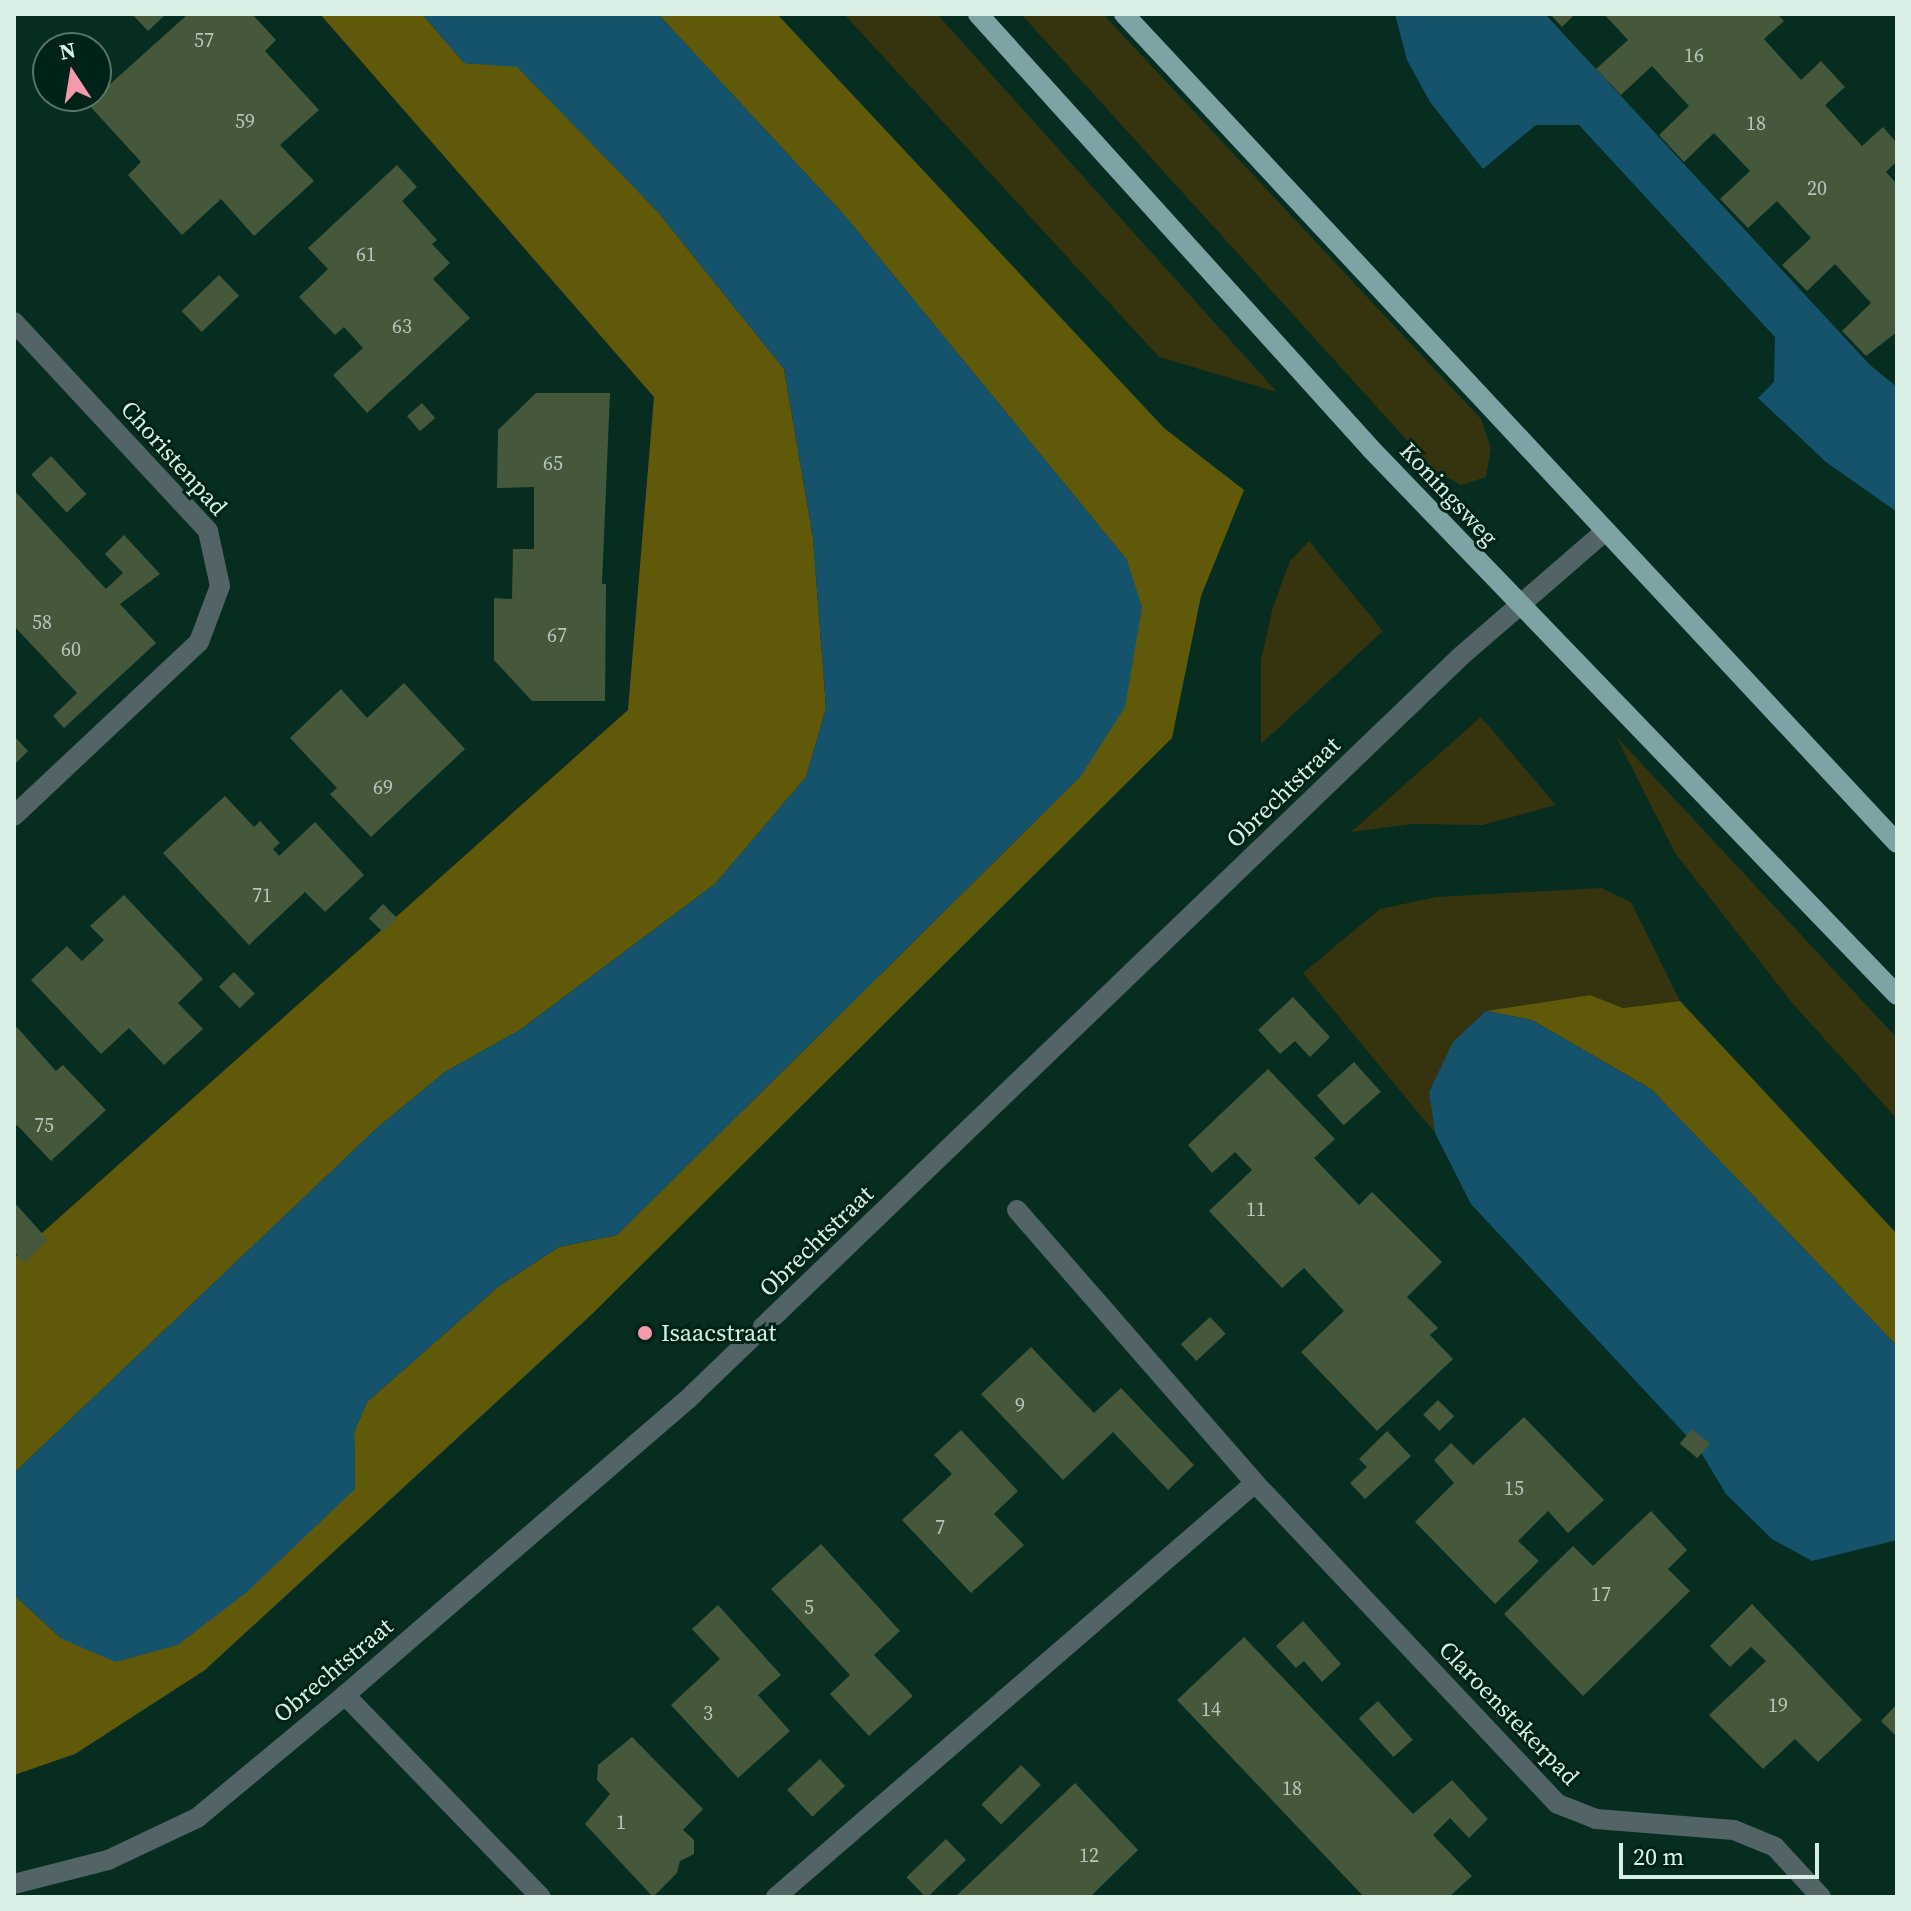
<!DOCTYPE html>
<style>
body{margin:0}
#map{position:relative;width:1911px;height:1911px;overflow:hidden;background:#062d20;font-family:"Source Serif 4",serif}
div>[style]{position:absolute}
.green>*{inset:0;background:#36330f}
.forest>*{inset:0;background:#61590a}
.water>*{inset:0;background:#15536d}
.building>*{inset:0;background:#45583c;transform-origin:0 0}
.minor>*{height:20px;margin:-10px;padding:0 10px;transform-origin:10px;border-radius:10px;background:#526465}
.primary>*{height:20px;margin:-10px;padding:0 10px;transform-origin:10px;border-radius:10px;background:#7da3a5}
.dots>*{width:22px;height:22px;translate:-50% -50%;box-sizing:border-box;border:4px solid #002317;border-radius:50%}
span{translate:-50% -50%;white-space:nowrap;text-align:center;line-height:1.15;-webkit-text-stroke:6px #002317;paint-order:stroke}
.number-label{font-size:20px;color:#b4c8ba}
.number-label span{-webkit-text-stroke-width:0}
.street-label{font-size:24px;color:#d9eee4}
.poi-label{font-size:24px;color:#d9eee4}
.left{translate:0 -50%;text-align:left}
.frame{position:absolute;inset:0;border:16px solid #d9eee4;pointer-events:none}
.north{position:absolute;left:32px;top:32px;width:80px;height:80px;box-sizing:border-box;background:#002317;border:2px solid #577469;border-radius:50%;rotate:348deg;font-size:22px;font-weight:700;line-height:32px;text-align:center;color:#d9eee4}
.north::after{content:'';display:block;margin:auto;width:28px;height:36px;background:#f39aab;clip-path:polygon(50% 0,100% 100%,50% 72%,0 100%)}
.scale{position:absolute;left:1619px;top:1843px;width:200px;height:36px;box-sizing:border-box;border:4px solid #d9eee4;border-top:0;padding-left:10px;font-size:24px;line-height:28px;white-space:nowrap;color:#d9eee4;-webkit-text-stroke:6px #002317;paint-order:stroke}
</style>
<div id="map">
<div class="green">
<i style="clip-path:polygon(844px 14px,937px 14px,1277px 392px,1159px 357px)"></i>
<i style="clip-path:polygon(1021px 14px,1103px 14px,1481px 419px,1491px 448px,1486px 477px,1461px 485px,1433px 469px)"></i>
<i style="clip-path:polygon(1309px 541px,1383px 631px,1261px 744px,1261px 660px,1273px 607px,1290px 561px)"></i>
<i style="clip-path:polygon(1481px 717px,1556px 805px,1483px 825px,1413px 824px,1351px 832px)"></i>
<i style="clip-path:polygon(1616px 736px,1897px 1038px,1897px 1119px,1793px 1004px,1675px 853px)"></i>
<i style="clip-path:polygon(1601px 888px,1631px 902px,1680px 1001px,1623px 1008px,1590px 995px,1486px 1011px,1429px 1091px,1435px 1133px,1303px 973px,1380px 909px,1436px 897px)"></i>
</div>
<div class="forest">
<i style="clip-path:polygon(320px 14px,422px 14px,464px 63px,517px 66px,658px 212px,784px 369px,813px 538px,826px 708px,806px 777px,715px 884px,520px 1030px,445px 1072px,377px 1128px,14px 1473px,14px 1258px,628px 710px,654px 397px)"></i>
<i style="clip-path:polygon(658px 14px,777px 14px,1164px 428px,1244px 490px,1201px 596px,1172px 738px,590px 1316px,205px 1670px,75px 1754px,14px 1775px,14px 1595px,62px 1639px,355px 1489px,354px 1432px,367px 1402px,499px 1286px,559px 1247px,617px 1235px,1081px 776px,1127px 560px,845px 216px)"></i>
<i style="clip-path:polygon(1590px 995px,1623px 1008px,1680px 1001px,1897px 1234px,1897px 1346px,1651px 1089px,1532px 1020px,1486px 1011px)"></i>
</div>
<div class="water">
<i style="clip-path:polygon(422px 14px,658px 14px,845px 216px,1127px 560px,1142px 607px,1125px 707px,1081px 776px,617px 1235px,559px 1247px,499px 1286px,367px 1402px,354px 1432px,355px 1489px,247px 1592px,178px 1645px,116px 1662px,62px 1639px,14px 1595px,14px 1473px,377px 1128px,445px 1072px,520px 1030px,715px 884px,806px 777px,826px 708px,813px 538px,784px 369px,658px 212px,517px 67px,464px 63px)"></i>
<i style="clip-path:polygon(1395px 14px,1545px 14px,1870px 365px,1897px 387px,1897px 512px,1826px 462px,1758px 398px,1774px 382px,1775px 337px,1579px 125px,1536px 125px,1483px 169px,1430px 102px,1407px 60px)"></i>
<i style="clip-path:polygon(1486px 1011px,1532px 1020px,1651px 1089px,1897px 1346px,1897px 1540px,1812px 1561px,1772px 1539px,1726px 1494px,1699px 1449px,1471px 1204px,1435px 1133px,1429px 1092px,1453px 1042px)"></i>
</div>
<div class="building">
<i style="clip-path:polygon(132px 14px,166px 14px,148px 31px)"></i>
<i style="clip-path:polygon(188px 14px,252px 14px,276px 40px,265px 51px,319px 110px,280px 145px,314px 181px,254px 236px,221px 199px,182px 235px,128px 175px,141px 162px,88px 104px)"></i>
<i style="clip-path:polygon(1550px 14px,1575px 14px,1562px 27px)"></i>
<i style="clip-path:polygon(1604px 14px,1777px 14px,1784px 21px,1764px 39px,1801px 80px,1821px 61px,1845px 87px,1825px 105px,1862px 146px,1883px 127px,1897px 143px,1897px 161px,1886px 172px,1897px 184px,1897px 332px,1866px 356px,1842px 331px,1871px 303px,1835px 264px,1807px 291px,1782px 265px,1811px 238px,1777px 201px,1748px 228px,1720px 199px,1750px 171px,1714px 133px,1684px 162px,1659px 135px,1689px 106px,1652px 66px,1621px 95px,1596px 69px,1628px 40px)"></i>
<i style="clip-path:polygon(397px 165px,417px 187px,402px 201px,437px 240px,432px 244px,450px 263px,433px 279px,470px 318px,367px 413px,333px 375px,363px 348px,344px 327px,335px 335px,299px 297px,328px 269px,308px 248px)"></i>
<i style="left:219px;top:275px;width:29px;height:52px;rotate:46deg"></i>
<i style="clip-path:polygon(536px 393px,610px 393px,602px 584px,606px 584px,605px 701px,532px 701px,494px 660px,494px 598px,512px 599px,513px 549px,534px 549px,534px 487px,497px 488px,498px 430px)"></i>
<i style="left:422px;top:403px;width:20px;height:20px;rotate:49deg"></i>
<i style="left:51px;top:456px;width:52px;height:27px;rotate:47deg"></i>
<i style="clip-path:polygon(14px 490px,106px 589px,123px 573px,105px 554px,124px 535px,160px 574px,120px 604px,156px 643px,64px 728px,53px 716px,77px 693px,14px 626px)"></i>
<i style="clip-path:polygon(404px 683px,465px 749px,371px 837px,330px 794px,337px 788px,290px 738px,341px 689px,367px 718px)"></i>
<i style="clip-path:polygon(14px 736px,28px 751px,14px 765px)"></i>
<i style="clip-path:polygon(225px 796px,254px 827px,260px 821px,280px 843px,273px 849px,279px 856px,315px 822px,364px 875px,325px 912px,305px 892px,249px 945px,163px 853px)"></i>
<i style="clip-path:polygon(124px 895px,203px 979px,178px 1003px,203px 1029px,164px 1065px,129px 1028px,101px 1054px,31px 980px,67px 946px,82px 961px,104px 940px,90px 926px)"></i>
<i style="left:383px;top:904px;width:20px;height:20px;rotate:45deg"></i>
<i style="left:234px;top:972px;width:30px;height:21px;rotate:46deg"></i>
<i style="clip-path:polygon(1293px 997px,1330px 1037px,1310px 1057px,1295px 1041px,1280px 1054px,1258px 1030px)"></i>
<i style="clip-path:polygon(14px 1024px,56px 1071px,63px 1065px,106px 1110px,51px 1161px,17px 1125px,14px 1128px)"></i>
<i style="left:1354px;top:1062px;width:40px;height:50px;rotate:48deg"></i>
<i style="clip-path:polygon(1268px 1069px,1335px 1139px,1314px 1158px,1359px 1205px,1372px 1192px,1442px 1262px,1407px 1297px,1438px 1328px,1430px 1335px,1453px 1359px,1377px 1431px,1301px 1352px,1344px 1311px,1304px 1268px,1282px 1288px,1209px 1211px,1252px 1170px,1235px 1152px,1212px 1173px,1188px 1145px)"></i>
<i style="clip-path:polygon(14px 1202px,48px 1240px,24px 1263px,14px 1252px)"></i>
<i style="left:1210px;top:1317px;width:23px;height:40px;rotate:47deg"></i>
<i style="clip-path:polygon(1031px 1347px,1094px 1413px,1121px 1388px,1194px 1465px,1168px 1490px,1113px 1432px,1063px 1480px,981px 1394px)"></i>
<i style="left:1438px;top:1400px;width:23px;height:21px;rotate:45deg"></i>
<i style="clip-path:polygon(1524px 1417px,1604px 1500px,1568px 1533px,1548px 1511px,1518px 1541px,1539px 1561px,1495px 1604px,1415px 1522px,1454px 1483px,1434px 1460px,1451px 1443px,1473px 1465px)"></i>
<i style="left:1692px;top:1429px;width:23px;height:19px;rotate:40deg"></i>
<i style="clip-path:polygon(961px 1430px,1018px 1491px,994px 1514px,1024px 1545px,971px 1593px,902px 1520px,952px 1474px,934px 1455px)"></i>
<i style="clip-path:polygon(1387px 1431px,1411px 1456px,1365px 1499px,1350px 1483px,1367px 1467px,1359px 1459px)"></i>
<i style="clip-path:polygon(1651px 1511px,1687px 1550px,1668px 1569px,1690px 1591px,1583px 1696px,1504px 1614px,1573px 1546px,1593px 1566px)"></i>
<i style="clip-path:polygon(821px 1544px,900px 1631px,874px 1655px,913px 1696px,869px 1736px,830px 1694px,850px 1675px,771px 1589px)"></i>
<i style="clip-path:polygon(1752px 1604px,1862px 1720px,1818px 1762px,1795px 1739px,1763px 1769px,1709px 1715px,1766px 1661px,1751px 1647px,1730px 1667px,1710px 1646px)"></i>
<i style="clip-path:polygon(718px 1605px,781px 1675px,758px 1695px,790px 1731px,738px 1778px,671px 1705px,720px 1659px,692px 1629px)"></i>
<i style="clip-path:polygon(1303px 1621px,1341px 1664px,1322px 1682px,1304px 1661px,1296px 1668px,1276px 1646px)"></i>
<i style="clip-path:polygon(1244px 1637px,1413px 1814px,1452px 1780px,1488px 1819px,1469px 1838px,1450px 1818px,1433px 1835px,1472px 1876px,1449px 1897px,1364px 1897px,1177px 1700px)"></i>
<i style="left:1378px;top:1701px;width:52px;height:26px;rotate:48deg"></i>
<i style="clip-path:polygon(1897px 1704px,1897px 1737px,1881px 1721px)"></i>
<i style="clip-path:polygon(632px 1737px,703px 1809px,683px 1830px,694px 1840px,694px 1854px,680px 1861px,677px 1873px,653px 1897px,585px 1824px,610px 1794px,597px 1780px,598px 1765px)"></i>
<i style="left:820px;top:1759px;width:37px;height:45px;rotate:47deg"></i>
<i style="left:1021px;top:1765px;width:28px;height:56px;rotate:45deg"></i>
<i style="clip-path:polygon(1075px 1783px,1138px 1850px,1090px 1897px,955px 1897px)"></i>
<i style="left:946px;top:1839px;width:29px;height:55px;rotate:46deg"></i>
</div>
<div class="minor">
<i style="left:14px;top:322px;width:285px;rotate:47.1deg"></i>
<i style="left:208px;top:531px;width:56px;rotate:77.7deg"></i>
<i style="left:220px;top:586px;width:60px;rotate:110.6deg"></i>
<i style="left:199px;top:642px;width:254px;rotate:136.8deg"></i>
<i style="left:1017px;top:1210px;width:362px;rotate:48.9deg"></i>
<i style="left:1255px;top:1483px;width:441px;rotate:46.7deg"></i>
<i style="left:1558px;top:1804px;width:41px;rotate:21.5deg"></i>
<i style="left:1596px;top:1819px;width:138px;rotate:4.6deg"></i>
<i style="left:1734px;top:1830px;width:44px;rotate:22.5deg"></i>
<i style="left:1775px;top:1847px;width:68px;rotate:47.4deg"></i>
<i style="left:345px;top:1695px;width:281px;rotate:45.9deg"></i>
<i style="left:14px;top:1884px;width:97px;rotate:-14.3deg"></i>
<i style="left:108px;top:1860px;width:98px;rotate:-25.3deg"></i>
<i style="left:197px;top:1818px;width:192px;rotate:-39.7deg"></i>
<i style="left:345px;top:1695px;width:459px;rotate:-40.8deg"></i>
<i style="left:692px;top:1395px;width:1067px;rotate:-43.86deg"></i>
<i style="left:1461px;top:656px;width:189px;rotate:-40.9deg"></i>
<i style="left:776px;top:1897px;width:633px;rotate:-40.84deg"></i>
</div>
<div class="primary">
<i style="left:978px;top:14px;width:586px;rotate:47.9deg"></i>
<i style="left:1371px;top:449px;width:758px;rotate:46.07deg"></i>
<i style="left:1124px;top:14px;width:1133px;rotate:47deg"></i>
</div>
<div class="dots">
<i style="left:645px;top:1333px;background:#f39aab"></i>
</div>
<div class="number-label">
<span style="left:204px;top:40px">57</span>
<span style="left:1694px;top:55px">16</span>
<span style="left:245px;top:121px">59</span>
<span style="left:1756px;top:123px">18</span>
<span style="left:1817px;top:188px">20</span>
<span style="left:366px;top:254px">61</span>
<span style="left:402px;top:326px">63</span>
<span style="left:553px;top:463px">65</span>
<span style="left:42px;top:622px">58</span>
<span style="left:557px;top:635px">67</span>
<span style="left:71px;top:649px">60</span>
<span style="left:383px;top:787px">69</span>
<span style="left:262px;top:895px">71</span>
<span style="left:44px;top:1125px">75</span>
<span style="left:1256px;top:1209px">11</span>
<span style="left:1020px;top:1405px">9</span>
<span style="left:1514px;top:1488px">15</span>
<span style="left:940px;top:1527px">7</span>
<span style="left:1601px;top:1594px">17</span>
<span style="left:809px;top:1607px">5</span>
<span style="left:1778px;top:1705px">19</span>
<span style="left:1211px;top:1709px">14</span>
<span style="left:708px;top:1713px">3</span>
<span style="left:1292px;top:1788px">18</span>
<span style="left:621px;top:1822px">1</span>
<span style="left:1089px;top:1855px">12</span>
</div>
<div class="street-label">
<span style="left:174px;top:458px;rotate:48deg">Choristenpad</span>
<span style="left:1449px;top:494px;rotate:47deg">Koningsweg</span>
<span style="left:1283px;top:792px;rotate:-44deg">Obrechtstraat</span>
<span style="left:816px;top:1241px;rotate:-44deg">Obrechtstraat</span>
<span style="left:333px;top:1670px;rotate:-40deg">Obrechtstraat</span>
<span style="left:1509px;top:1713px;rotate:46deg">Claroenstekerpad</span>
</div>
<div class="poi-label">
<span class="left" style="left:661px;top:1333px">Isaacstraat</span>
</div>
<div class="frame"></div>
<div class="north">N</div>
<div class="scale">20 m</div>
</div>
